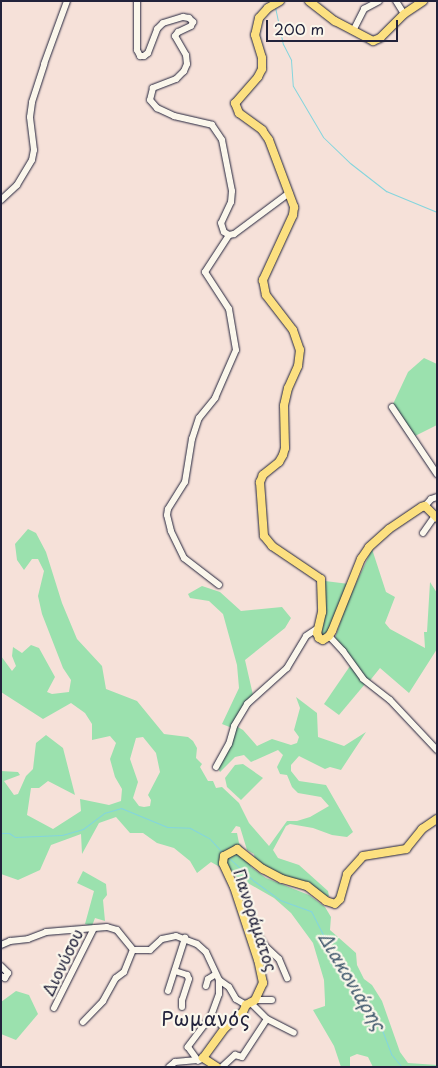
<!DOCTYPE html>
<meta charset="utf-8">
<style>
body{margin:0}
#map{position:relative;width:438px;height:1068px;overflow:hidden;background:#f6e1d9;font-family:"Playpen Sans",sans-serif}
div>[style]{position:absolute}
.green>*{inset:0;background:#9be1ae}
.stream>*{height:1px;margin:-0.5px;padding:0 0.5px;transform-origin:0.5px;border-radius:0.5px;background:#84d5dd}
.roads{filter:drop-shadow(0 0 1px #22223b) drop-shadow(0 0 1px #22223b)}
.minor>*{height:6px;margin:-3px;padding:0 3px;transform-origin:3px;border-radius:3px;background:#fbf7ec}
.major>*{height:8px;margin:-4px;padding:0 4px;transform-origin:4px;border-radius:4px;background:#fce080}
span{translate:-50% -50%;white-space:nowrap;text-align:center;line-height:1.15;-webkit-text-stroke:4.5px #fbf7ec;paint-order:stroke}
.street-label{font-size:16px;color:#22223b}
.water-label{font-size:18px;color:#3f586c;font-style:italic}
.quarter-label{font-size:19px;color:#22223b;letter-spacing:1px}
.frame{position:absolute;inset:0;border:2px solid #22223b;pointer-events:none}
.scale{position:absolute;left:266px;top:20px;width:132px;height:22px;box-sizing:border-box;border:2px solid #22223b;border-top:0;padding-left:6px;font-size:15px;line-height:18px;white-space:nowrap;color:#22223b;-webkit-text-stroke:4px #fbf7ec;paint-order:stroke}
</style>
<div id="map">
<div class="green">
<i style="clip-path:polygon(424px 358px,437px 364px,437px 425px,415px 436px,393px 404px,408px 372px)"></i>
<i style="clip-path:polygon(evenodd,28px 529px,36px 533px,46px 552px,62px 603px,77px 639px,102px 666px,106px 689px,137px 701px,164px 734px,188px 737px,193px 741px,197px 748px,196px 758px,202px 764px,200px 767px,208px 781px,213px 781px,216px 788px,222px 787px,239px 803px,249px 823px,269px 846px,287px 821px,297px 821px,310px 817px,329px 806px,321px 797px,298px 793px,292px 787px,287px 775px,280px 774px,277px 767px,283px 755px,278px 750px,251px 762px,244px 755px,235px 757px,220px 772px,218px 768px,236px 726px,243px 730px,257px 746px,272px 739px,291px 745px,297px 743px,299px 737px,294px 730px,300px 708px,296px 697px,317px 713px,318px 737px,344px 746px,366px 732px,341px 770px,330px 767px,325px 769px,299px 756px,291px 765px,291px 771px,299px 781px,326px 785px,353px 832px,347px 837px,332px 835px,313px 828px,290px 824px,286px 826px,273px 850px,278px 858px,299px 865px,328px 891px,329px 896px,326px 897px,281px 877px,255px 860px,254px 854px,247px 850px,240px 827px,236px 826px,231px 833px,237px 833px,239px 843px,248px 855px,251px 867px,266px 878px,309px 895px,325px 907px,331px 917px,330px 930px,356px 953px,357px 965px,364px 979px,372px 985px,382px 1001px,400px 1052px,408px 1063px,437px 1065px,437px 1067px,373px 1067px,368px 1057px,357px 1054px,350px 1057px,350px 1067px,341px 1067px,334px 1046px,313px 1010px,325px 1006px,325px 1001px,324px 980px,313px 943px,291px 913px,274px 898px,211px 862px,197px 873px,190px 861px,174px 848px,157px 843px,143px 833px,130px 833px,116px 817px,99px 823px,82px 854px,81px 834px,51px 845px,40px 870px,18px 880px,1px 874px,1px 771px,18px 772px,20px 775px,4px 781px,14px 795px,18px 794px,26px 776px,33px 769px,36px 743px,46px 735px,63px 748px,75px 795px,48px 781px,39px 788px,31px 788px,27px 815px,53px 829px,81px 811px,80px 799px,109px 805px,121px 801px,122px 789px,115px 777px,110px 759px,116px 743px,110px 736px,92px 740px,92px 724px,85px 713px,71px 703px,43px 719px,1px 692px,1px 656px,12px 671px,16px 666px,12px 656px,13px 647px,22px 653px,31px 645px,39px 648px,55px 677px,47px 692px,52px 694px,69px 692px,71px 680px,63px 668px,42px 614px,38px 596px,44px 571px,38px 559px,32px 559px,24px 570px,17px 560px,15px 544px,28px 529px,143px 737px,156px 753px,160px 772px,148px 795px,151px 800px,150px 806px,144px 807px,139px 806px,133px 798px,138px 782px,130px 759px,136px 738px,143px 737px)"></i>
<i style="clip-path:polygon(372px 549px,386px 592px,395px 597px,385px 623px,390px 629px,425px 648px,424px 632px,427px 632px,430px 582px,437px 593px,437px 649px,409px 693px,380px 668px,368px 683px,335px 638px,347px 603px)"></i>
<i style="clip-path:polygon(325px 581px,349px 584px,330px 632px,322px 638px,319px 629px)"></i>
<i style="clip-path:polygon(202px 586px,220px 592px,241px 611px,282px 607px,291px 618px,285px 628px,245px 660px,253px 695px,232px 728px,222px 724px,239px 688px,237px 665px,223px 614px,209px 601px,190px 598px,188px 594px)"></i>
<i style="clip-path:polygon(350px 666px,365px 684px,339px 715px,324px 704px)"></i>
<i style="clip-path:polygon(243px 764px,263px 778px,241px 800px,227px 787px,225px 778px,235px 765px)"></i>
<i style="clip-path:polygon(83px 871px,106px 884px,107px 895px,103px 900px,105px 921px,95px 918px,92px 926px,85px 924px,94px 891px,77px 883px)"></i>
<i style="clip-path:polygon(16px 991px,29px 995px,38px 1014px,16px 1040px,1px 1034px,1px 1002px)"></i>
</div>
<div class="stream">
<i style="left:275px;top:7px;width:38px;rotate:78deg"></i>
<i style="left:283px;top:44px;width:18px;rotate:63deg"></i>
<i style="left:291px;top:60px;width:26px;rotate:86deg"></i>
<i style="left:293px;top:86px;width:59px;rotate:59.5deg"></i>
<i style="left:323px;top:137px;width:37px;rotate:44deg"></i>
<i style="left:350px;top:163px;width:46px;rotate:37.9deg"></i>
<i style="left:386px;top:191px;width:55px;rotate:22.4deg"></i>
<i style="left:1px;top:833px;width:8px"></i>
<i style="left:9px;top:833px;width:7px;rotate:34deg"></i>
<i style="left:15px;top:837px;width:47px;rotate:-2.4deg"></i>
<i style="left:62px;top:835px;width:22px;rotate:-16deg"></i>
<i style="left:83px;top:829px;width:26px;rotate:-37deg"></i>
<i style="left:104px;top:813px;width:18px;rotate:-16deg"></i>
<i style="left:121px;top:808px;width:50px;rotate:22.4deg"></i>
<i style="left:167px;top:827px;width:23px;rotate:2deg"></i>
<i style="left:190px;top:828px;width:21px;rotate:28deg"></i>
<i style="left:209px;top:838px;width:19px;rotate:47deg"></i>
<i style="left:229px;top:858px;width:34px;rotate:43deg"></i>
<i style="left:254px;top:881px;width:32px;rotate:36deg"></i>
<i style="left:280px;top:900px;width:33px;rotate:20deg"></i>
<i style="left:311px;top:911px;width:66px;rotate:63deg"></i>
<i style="left:341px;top:970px;width:73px;rotate:55.7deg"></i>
<i style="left:382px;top:1030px;width:26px;rotate:69deg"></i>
<i style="left:391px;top:1054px;width:17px;rotate:50deg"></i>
</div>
<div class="roads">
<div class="minor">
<i style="left:137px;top:1px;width:49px;rotate:90deg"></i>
<i style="left:137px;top:50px;width:7px;rotate:63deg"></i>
<i style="left:140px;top:56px;width:4px"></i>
<i style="left:144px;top:56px;width:5px;rotate:-37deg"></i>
<i style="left:148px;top:53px;width:26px;rotate:-69deg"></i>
<i style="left:157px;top:29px;width:8px;rotate:-45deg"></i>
<i style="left:163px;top:23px;width:21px;rotate:-17deg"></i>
<i style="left:183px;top:17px;width:6px;rotate:9deg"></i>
<i style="left:189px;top:18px;width:6px;rotate:45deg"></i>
<i style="left:193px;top:22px;width:4px;rotate:117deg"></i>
<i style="left:191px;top:26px;width:14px;rotate:155deg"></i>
<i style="left:178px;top:32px;width:5px;rotate:127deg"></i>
<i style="left:175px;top:36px;width:22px;rotate:60deg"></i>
<i style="left:186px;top:55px;width:9px;rotate:84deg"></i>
<i style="left:187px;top:64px;width:8px;rotate:113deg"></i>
<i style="left:184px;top:71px;width:11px;rotate:135deg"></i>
<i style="left:176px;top:79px;width:25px;rotate:159deg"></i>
<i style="left:153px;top:88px;width:12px;rotate:104deg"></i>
<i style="left:150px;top:100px;width:11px;rotate:49deg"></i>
<i style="left:157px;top:108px;width:19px;rotate:25deg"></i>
<i style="left:174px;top:116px;width:39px;rotate:13deg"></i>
<i style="left:212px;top:125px;width:18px;rotate:56deg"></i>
<i style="left:222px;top:140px;width:52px;rotate:78.9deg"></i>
<i style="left:232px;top:191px;width:11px;rotate:95deg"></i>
<i style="left:231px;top:202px;width:23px;rotate:115deg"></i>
<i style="left:221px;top:223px;width:9px;rotate:72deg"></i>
<i style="left:224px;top:232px;width:6px;rotate:31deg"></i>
<i style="left:229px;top:235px;width:5px;rotate:-11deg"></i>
<i style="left:234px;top:234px;width:69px;rotate:-36.7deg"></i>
<i style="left:396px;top:1px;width:15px;rotate:58deg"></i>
<i style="left:353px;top:31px;width:25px;rotate:-63deg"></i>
<i style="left:364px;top:9px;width:17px;rotate:-28deg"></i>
<i style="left:1px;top:200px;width:22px;rotate:-43deg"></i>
<i style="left:17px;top:185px;width:29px;rotate:-59deg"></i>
<i style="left:32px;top:160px;width:10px;rotate:-79deg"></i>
<i style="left:34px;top:150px;width:33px;rotate:-97deg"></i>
<i style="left:30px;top:117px;width:15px;rotate:-82deg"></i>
<i style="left:32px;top:102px;width:40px;rotate:-72deg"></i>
<i style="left:44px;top:64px;width:67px;rotate:-69.9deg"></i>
<i style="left:392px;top:407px;width:81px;rotate:56.1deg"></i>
<i style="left:425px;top:506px;width:9px;rotate:-49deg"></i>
<i style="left:431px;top:499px;width:6px;rotate:-18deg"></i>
<i style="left:423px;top:533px;width:21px;rotate:-55deg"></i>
<i style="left:219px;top:585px;width:44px;rotate:-142.4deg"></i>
<i style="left:184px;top:558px;width:30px;rotate:-116deg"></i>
<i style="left:171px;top:531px;width:16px;rotate:-104deg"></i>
<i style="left:167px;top:515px;width:6px;rotate:-81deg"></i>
<i style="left:168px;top:509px;width:32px;rotate:-58deg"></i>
<i style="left:185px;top:482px;width:44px;rotate:-80.8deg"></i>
<i style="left:192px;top:439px;width:22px;rotate:-72deg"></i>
<i style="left:199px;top:418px;width:26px;rotate:-51deg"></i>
<i style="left:215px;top:398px;width:52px;rotate:-66.4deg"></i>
<i style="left:236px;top:350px;width:42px;rotate:-99.7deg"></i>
<i style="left:229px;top:309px;width:44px;rotate:-123deg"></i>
<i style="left:205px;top:272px;width:44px;rotate:-57deg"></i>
<i style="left:329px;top:636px;width:21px;rotate:47deg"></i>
<i style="left:343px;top:651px;width:34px;rotate:54deg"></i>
<i style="left:363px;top:679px;width:34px;rotate:38deg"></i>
<i style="left:390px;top:700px;width:69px;rotate:46.8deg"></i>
<i style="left:216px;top:767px;width:26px;rotate:-61deg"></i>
<i style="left:229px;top:744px;width:19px;rotate:-74deg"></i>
<i style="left:234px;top:726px;width:26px;rotate:-59deg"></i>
<i style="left:247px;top:704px;width:54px;rotate:-42deg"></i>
<i style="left:287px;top:668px;width:37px;rotate:-59deg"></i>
<i style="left:306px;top:636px;width:14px;rotate:-34deg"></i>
<i style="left:243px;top:913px;width:40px;rotate:56deg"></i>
<i style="left:265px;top:946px;width:19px;rotate:43deg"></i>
<i style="left:279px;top:959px;width:21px;rotate:67deg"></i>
<i style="left:1px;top:945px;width:10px;rotate:-24deg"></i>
<i style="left:10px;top:941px;width:18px;rotate:-6deg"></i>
<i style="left:28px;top:939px;width:19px;rotate:-21deg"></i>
<i style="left:46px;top:932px;width:61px;rotate:-4.7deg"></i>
<i style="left:107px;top:927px;width:10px;rotate:17deg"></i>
<i style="left:117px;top:930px;width:26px;rotate:51deg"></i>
<i style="left:133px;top:950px;width:17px"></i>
<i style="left:150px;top:950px;width:16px;rotate:-43deg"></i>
<i style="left:162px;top:939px;width:14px;rotate:-12deg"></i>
<i style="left:176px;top:936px;width:22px;rotate:21deg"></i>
<i style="left:197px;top:944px;width:12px;rotate:42deg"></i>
<i style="left:206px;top:952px;width:31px;rotate:65deg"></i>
<i style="left:219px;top:980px;width:14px;rotate:90deg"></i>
<i style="left:219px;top:994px;width:23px;rotate:110deg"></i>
<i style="left:211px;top:1016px;width:39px;rotate:127deg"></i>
<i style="left:188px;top:1047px;width:17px;rotate:54deg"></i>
<i style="left:1px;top:966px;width:10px;rotate:45deg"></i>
<i style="left:8px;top:973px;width:6px;rotate:121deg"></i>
<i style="left:5px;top:978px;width:4px;rotate:-153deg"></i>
<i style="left:175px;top:971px;width:13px;rotate:18deg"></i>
<i style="left:187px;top:975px;width:4px;rotate:63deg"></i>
<i style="left:189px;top:979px;width:22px;rotate:108deg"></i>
<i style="left:182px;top:1000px;width:7px;rotate:90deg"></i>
<i style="left:219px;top:980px;width:12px;rotate:35deg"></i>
<i style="left:229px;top:987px;width:14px;rotate:60deg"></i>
<i style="left:236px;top:999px;width:12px;rotate:31deg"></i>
<i style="left:206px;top:986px;width:7px;rotate:-74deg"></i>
<i style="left:208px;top:979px;width:9px;rotate:-32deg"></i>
<i style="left:168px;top:991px;width:56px;rotate:-72.2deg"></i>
<i style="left:255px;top:1000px;width:17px"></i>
<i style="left:54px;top:1008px;width:89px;rotate:-63.4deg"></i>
<i style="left:211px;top:1016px;width:18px;rotate:41deg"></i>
<i style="left:267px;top:1019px;width:30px;rotate:27deg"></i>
<i style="left:83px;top:1022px;width:29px;rotate:-46deg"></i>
<i style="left:103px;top:1001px;width:26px;rotate:-61deg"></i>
<i style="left:116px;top:978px;width:10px;rotate:-37deg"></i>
<i style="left:124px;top:972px;width:24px;rotate:-68deg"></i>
<i style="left:169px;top:1067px;width:8px;rotate:-40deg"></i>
<i style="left:175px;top:1062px;width:25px;rotate:-5deg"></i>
<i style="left:222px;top:1067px;width:18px;rotate:-43deg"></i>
<i style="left:235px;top:1055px;width:7px;rotate:16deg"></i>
<i style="left:242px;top:1057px;width:45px;rotate:-56.7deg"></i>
<i style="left:267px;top:1019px;width:24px;rotate:-135deg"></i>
</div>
<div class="major">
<i style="left:280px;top:1px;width:14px;rotate:150deg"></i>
<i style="left:268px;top:8px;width:13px;rotate:132deg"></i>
<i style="left:259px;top:18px;width:17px;rotate:103deg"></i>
<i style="left:255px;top:35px;width:24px;rotate:73deg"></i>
<i style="left:262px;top:58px;width:11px;rotate:90deg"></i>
<i style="left:262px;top:69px;width:9px;rotate:117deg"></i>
<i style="left:258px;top:77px;width:35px;rotate:131deg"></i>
<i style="left:235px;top:103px;width:11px;rotate:68deg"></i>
<i style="left:239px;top:113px;width:29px;rotate:36deg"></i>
<i style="left:262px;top:130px;width:12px;rotate:55deg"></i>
<i style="left:269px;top:140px;width:72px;rotate:69.5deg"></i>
<i style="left:294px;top:207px;width:8px;rotate:97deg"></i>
<i style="left:293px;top:215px;width:72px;rotate:114.8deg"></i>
<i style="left:263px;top:280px;width:15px;rotate:79deg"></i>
<i style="left:266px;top:295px;width:44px;rotate:52.4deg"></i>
<i style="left:293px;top:330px;width:21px;rotate:71deg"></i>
<i style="left:300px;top:350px;width:16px;rotate:97deg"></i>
<i style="left:298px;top:366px;width:24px;rotate:114deg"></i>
<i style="left:288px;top:388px;width:18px;rotate:103deg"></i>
<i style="left:284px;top:406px;width:42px;rotate:88.6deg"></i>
<i style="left:285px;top:448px;width:7px;rotate:106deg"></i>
<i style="left:283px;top:455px;width:8px;rotate:120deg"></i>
<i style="left:279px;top:462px;width:21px;rotate:141deg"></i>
<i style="left:263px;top:475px;width:8px;rotate:113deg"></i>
<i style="left:260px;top:482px;width:54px;rotate:85.8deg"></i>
<i style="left:264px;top:536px;width:13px;rotate:51deg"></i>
<i style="left:272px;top:546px;width:59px;rotate:34deg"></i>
<i style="left:321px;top:579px;width:33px;rotate:88deg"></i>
<i style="left:322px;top:612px;width:22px;rotate:103deg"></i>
<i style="left:317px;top:633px;width:5px;rotate:68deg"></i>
<i style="left:319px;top:638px;width:4px;rotate:27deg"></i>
<i style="left:323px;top:640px;width:7px;rotate:-34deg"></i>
<i style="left:329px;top:636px;width:6px;rotate:-59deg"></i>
<i style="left:332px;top:631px;width:78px;rotate:-68.1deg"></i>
<i style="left:361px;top:559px;width:14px;rotate:-56deg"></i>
<i style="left:369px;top:547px;width:27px;rotate:-42deg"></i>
<i style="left:389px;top:529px;width:40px;rotate:-34deg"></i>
<i style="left:422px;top:507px;width:3px;rotate:-18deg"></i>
<i style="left:425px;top:506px;width:17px;rotate:45deg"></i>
<i style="left:309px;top:1px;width:33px;rotate:38deg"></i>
<i style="left:335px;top:21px;width:43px;rotate:27.8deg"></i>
<i style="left:373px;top:41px;width:8px;rotate:-23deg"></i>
<i style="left:380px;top:38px;width:34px;rotate:-45deg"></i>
<i style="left:404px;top:14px;width:23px;rotate:-34deg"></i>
<i style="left:217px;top:1067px;width:17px;rotate:-147deg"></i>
<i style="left:203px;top:1058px;width:37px;rotate:-54deg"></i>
<i style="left:225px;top:1028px;width:24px;rotate:-42deg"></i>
<i style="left:243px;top:1012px;width:8px;rotate:-67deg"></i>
<i style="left:246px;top:1005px;width:10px;rotate:-29deg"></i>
<i style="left:255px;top:1000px;width:19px;rotate:-65deg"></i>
<i style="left:263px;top:983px;width:24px;rotate:-102deg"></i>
<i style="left:258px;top:960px;width:77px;rotate:-108.2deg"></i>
<i style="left:234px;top:887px;width:26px;rotate:-115deg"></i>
<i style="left:223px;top:863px;width:7px;rotate:-82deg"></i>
<i style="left:224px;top:856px;width:15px;rotate:-28deg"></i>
<i style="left:237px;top:849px;width:33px;rotate:38deg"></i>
<i style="left:263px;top:869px;width:21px;rotate:28deg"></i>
<i style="left:282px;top:879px;width:26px;rotate:16deg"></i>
<i style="left:307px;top:886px;width:24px;rotate:38deg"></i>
<i style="left:326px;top:901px;width:9px;rotate:18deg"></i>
<i style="left:335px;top:904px;width:7px;rotate:-45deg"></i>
<i style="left:340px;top:899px;width:26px;rotate:-74deg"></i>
<i style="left:347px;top:874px;width:24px;rotate:-48deg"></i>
<i style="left:363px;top:856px;width:44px;rotate:-9.2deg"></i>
<i style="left:406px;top:849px;width:26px;rotate:-51deg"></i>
<i style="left:422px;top:829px;width:18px;rotate:-34deg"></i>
</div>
</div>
<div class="street-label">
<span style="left:256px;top:920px;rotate:72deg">Πανοράματος</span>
<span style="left:62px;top:962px;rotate:-64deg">Διονύσου</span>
</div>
<div class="water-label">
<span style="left:352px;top:981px;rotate:59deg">Διακονιάρης</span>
</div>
<div class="quarter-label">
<span style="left:206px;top:1019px">Ρωμανός</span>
</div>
<div class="frame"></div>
<div class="scale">200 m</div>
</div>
